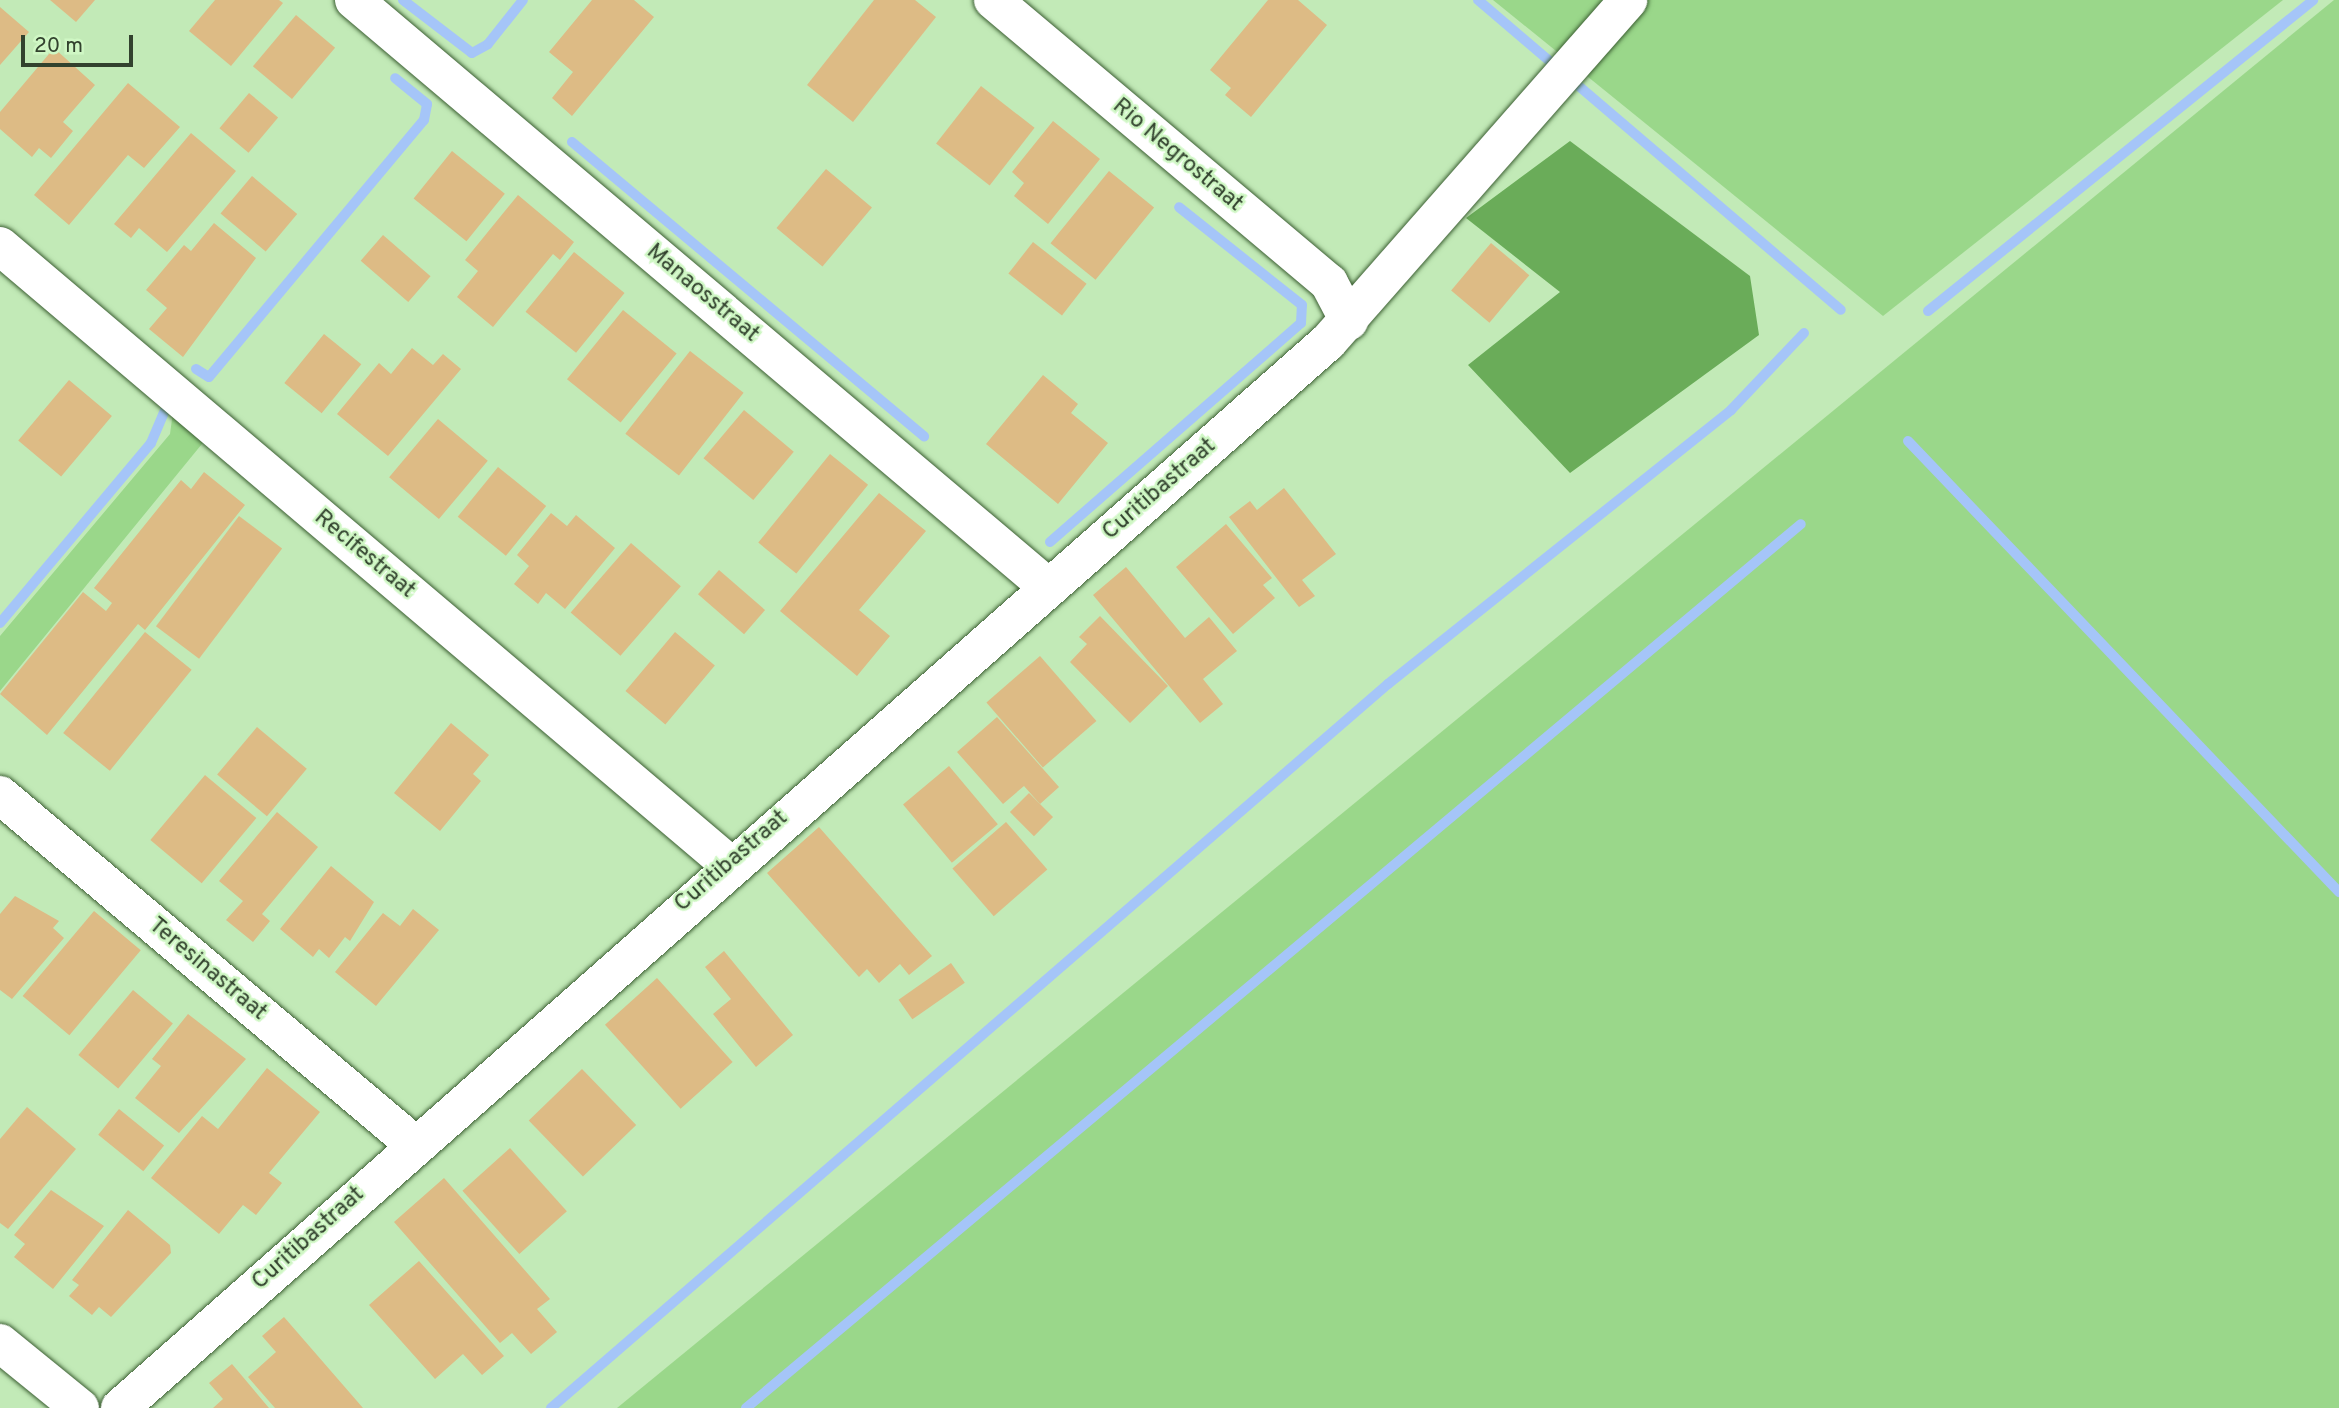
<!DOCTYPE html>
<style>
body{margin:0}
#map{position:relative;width:2339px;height:1408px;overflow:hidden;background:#c2eab7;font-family:Overpass,sans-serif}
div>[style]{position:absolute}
.green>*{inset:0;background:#9ad78a}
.forest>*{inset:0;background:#6aac59}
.stream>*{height:10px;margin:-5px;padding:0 5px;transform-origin:5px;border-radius:5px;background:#a5c5f8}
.building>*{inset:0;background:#ddbb85;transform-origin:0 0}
.roads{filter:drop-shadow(0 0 2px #3c5f33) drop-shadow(0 0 2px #3c5f33)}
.minor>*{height:38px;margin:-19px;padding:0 19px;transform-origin:19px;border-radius:19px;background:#fff}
span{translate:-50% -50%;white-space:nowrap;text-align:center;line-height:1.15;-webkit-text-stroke:5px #cff7c4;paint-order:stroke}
.street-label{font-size:23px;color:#32422e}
.scale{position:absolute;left:21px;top:35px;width:112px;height:32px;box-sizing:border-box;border:4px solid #32422e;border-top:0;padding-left:9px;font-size:21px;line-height:24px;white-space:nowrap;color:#32422e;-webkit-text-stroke:5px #cff7c4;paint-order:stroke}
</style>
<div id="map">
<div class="green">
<i style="clip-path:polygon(1493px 0,2283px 0,1883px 316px)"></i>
<i style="clip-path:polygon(2334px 0,2339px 0,2339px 1408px,617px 1408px)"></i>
<i style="clip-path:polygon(173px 412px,206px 439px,0 691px,0 636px,170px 434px)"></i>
</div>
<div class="forest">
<i style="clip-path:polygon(1570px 141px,1750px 276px,1759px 335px,1570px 473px,1468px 365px,1560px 292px,1466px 218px)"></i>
</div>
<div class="stream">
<i style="left:403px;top:0;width:87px;rotate:37.5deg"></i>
<i style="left:472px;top:53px;width:18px;rotate:-29deg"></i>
<i style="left:488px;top:44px;width:56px;rotate:-51.5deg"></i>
<i style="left:1478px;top:0;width:477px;rotate:40.5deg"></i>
<i style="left:572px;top:142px;width:459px;rotate:39.9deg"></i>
<i style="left:1928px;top:311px;width:495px;rotate:-38.9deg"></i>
<i style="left:196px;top:369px;width:15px;rotate:32deg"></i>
<i style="left:209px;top:377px;width:335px;rotate:-50.1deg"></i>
<i style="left:424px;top:120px;width:16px;rotate:-79deg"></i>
<i style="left:427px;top:104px;width:41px;rotate:-140.9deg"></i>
<i style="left:1908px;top:441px;width:624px;rotate:46.3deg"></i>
<i style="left:1050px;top:542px;width:333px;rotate:-41.1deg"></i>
<i style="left:1301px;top:323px;width:18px;rotate:-87deg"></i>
<i style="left:1302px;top:305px;width:157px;rotate:-141.5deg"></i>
<i style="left:0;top:623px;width:235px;rotate:-50deg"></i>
<i style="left:151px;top:443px;width:34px;rotate:-67deg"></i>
<i style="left:551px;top:1408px;width:1107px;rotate:-40.86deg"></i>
<i style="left:1388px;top:684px;width:439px;rotate:-38.6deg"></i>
<i style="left:1731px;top:410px;width:106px;rotate:-46.5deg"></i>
<i style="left:746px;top:1408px;width:1376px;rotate:-39.96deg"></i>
</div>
<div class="building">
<i style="clip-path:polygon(50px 0,95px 0,76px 22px)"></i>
<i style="clip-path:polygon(215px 0,279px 0,283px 3px,231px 66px,189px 31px)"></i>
<i style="clip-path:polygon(592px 0,634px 0,654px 17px,572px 116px,552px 98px,573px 72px,549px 52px)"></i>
<i style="clip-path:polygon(874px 0,915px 0,936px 17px,853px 122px,807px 85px)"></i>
<i style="clip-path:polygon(1268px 0,1298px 0,1327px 25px,1251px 117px,1225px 95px,1231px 88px,1210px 70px)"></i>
<i style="clip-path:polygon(0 7px,29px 32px,0 65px)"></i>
<i style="left:296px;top:15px;width:51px;height:67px;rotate:40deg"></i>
<i style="clip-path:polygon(54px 48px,95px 85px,63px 122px,73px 131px,51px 158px,39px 148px,32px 157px,0 129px,0 112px)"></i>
<i style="clip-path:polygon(128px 83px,180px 127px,144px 168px,128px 155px,69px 225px,34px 195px)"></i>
<i style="left:981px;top:86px;width:68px;height:73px;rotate:38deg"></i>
<i style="left:249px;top:93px;width:38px;height:46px;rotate:40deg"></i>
<i style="clip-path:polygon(1053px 121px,1100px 159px,1048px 224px,1014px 196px,1024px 183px,1012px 172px)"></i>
<i style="clip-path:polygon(191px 133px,236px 171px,167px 252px,139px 228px,131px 238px,114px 224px)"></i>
<i style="left:452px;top:151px;width:68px;height:61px;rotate:39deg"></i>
<i style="left:826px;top:169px;width:60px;height:77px;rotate:40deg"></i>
<i style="left:1109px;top:171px;width:58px;height:93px;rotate:39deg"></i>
<i style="left:252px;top:176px;width:59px;height:49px;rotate:40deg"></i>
<i style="clip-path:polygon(518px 195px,574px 242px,560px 260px,553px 254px,493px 327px,457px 297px,478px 271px,465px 260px)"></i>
<i style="clip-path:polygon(214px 223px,256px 258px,183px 357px,149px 329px,167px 308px,146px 290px,184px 245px,191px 251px)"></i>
<i style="left:383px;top:235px;width:63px;height:34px;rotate:41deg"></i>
<i style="left:1033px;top:242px;width:68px;height:40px;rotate:38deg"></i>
<i style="left:1491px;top:243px;width:50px;height:62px;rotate:40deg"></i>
<i style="left:574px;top:252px;width:65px;height:77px;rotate:39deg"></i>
<i style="left:623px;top:310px;width:69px;height:89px;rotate:39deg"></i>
<i style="left:324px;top:334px;width:48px;height:63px;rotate:39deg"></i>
<i style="clip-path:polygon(412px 348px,433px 365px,443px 354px,461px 369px,388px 456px,337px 414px,379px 363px,391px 374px)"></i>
<i style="left:690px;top:351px;width:68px;height:105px;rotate:38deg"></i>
<i style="clip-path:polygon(1043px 375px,1078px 404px,1071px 413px,1108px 443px,1058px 504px,986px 444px)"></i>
<i style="left:69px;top:380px;width:56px;height:79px;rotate:40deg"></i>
<i style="left:744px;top:410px;width:65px;height:63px;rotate:40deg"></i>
<i style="left:438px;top:419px;width:65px;height:76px;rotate:40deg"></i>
<i style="left:830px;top:454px;width:49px;height:114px;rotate:39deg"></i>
<i style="left:498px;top:467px;width:62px;height:64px;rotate:39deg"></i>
<i style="clip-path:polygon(204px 472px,245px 505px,145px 630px,138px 624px,47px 735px,0 694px,83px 592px,106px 611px,112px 603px,94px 588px,181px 480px,191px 489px)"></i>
<i style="clip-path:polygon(1284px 488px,1336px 554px,1302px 580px,1315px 596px,1299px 607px,1229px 517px,1250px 501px,1257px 510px)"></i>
<i style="clip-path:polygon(879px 493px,926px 531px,859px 610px,890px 636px,857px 676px,780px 611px)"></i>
<i style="clip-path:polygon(551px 513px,567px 526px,576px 515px,615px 548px,565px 609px,546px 593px,538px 604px,514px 584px,529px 566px,517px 555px)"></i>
<i style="left:239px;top:516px;width:54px;height:138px;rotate:37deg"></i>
<i style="clip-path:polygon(1226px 524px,1272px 578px,1263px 585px,1275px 598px,1233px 634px,1176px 567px)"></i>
<i style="left:631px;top:543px;width:66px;height:92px;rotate:41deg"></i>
<i style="clip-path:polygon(1126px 567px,1185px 638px,1209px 617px,1237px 651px,1203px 679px,1223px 704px,1200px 723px,1093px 595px)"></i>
<i style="left:719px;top:570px;width:61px;height:32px;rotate:41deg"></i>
<i style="clip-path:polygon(1100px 616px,1168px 686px,1130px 723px,1070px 662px,1087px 644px,1079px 637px)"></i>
<i style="left:145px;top:632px;width:60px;height:130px;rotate:39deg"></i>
<i style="left:675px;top:632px;width:52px;height:77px;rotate:40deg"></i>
<i style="left:1040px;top:656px;width:86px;height:71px;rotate:49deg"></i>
<i style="clip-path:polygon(997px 717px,1059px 787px,1040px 804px,1024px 786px,1003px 804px,957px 752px)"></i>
<i style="clip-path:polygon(451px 723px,489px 755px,473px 774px,481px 781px,440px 831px,394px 793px)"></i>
<i style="left:257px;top:727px;width:65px;height:62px;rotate:40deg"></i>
<i style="left:949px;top:766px;width:76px;height:60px;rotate:50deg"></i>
<i style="left:205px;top:775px;width:67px;height:85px;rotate:40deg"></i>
<i style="left:1029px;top:793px;width:34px;height:27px;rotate:45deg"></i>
<i style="clip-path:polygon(277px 812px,318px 847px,262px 914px,270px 921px,253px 942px,226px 920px,243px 901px,219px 881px)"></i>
<i style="left:1006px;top:822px;width:63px;height:71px;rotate:49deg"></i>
<i style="clip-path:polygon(819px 827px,932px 956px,909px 975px,900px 964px,879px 983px,867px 969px,859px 977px,767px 873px)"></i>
<i style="clip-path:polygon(331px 866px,374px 902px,350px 941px,345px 937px,329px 958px,319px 949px,313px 957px,280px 929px)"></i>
<i style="clip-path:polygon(15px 896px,59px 921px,53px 928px,64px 938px,12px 999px,0 990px,0 914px)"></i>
<i style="clip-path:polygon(413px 909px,439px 930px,376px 1006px,335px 972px,383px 913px,400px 926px)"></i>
<i style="left:94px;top:911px;width:61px;height:111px;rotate:40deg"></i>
<i style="clip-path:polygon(724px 951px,793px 1035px,756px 1067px,713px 1014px,731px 999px,705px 967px)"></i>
<i style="left:951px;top:963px;width:24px;height:64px;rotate:55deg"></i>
<i style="left:657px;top:978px;width:113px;height:70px;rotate:48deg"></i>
<i style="left:133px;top:990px;width:52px;height:85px;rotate:40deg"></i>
<i style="clip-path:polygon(188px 1014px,246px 1059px,179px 1133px,135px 1098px,161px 1066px,152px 1059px)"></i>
<i style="clip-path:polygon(267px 1068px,320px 1112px,269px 1173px,282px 1183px,256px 1215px,243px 1205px,219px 1234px,151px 1178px,202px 1116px,218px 1129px)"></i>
<i style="left:582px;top:1069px;width:78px;height:74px;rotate:46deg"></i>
<i style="clip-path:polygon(27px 1107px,76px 1149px,8px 1229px,0 1223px,0 1139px)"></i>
<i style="left:119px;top:1109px;width:58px;height:33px;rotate:39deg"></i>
<i style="left:510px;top:1148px;width:85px;height:64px;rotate:48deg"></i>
<i style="clip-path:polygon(444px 1178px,550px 1299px,537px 1309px,557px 1332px,531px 1354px,512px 1333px,500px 1343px,394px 1222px)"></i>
<i style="clip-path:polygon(51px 1190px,104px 1226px,53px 1289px,14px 1257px,25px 1244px,14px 1235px)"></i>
<i style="clip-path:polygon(128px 1210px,170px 1245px,171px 1253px,111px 1317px,99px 1307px,92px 1315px,69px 1296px,79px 1285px,72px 1280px)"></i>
<i style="clip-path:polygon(419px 1261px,504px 1356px,482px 1375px,463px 1354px,435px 1379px,369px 1305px)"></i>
<i style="clip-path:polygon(284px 1317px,363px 1408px,275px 1408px,248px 1377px,276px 1352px,262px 1336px)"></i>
<i style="clip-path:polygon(232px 1364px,269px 1408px,213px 1408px,223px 1399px,209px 1383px)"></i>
</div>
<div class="roads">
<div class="minor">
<i style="left:354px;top:0;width:910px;rotate:40.23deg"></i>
<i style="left:993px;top:0;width:439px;rotate:40.1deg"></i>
<i style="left:1329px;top:283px;width:43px;rotate:62.2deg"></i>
<i style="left:0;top:246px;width:956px;rotate:40.29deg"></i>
<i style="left:0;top:795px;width:543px;rotate:40.14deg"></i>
<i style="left:0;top:1343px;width:103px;rotate:39.1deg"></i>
<i style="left:120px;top:1408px;width:1611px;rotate:-41.43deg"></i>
<i style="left:1328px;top:342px;width:455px;rotate:-48.7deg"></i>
</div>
</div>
<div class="street-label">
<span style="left:1177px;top:156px;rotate:40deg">Rio Negrostraat</span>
<span style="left:702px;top:294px;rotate:40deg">Manaosstraat</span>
<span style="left:1160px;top:490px;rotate:-41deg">Curitibastraat</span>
<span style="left:364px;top:555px;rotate:40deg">Recifestraat</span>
<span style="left:732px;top:862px;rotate:-41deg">Curitibastraat</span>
<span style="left:207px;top:970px;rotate:40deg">Teresinastraat</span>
<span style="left:309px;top:1239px;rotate:-42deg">Curitibastraat</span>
</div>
<div class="scale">20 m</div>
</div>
